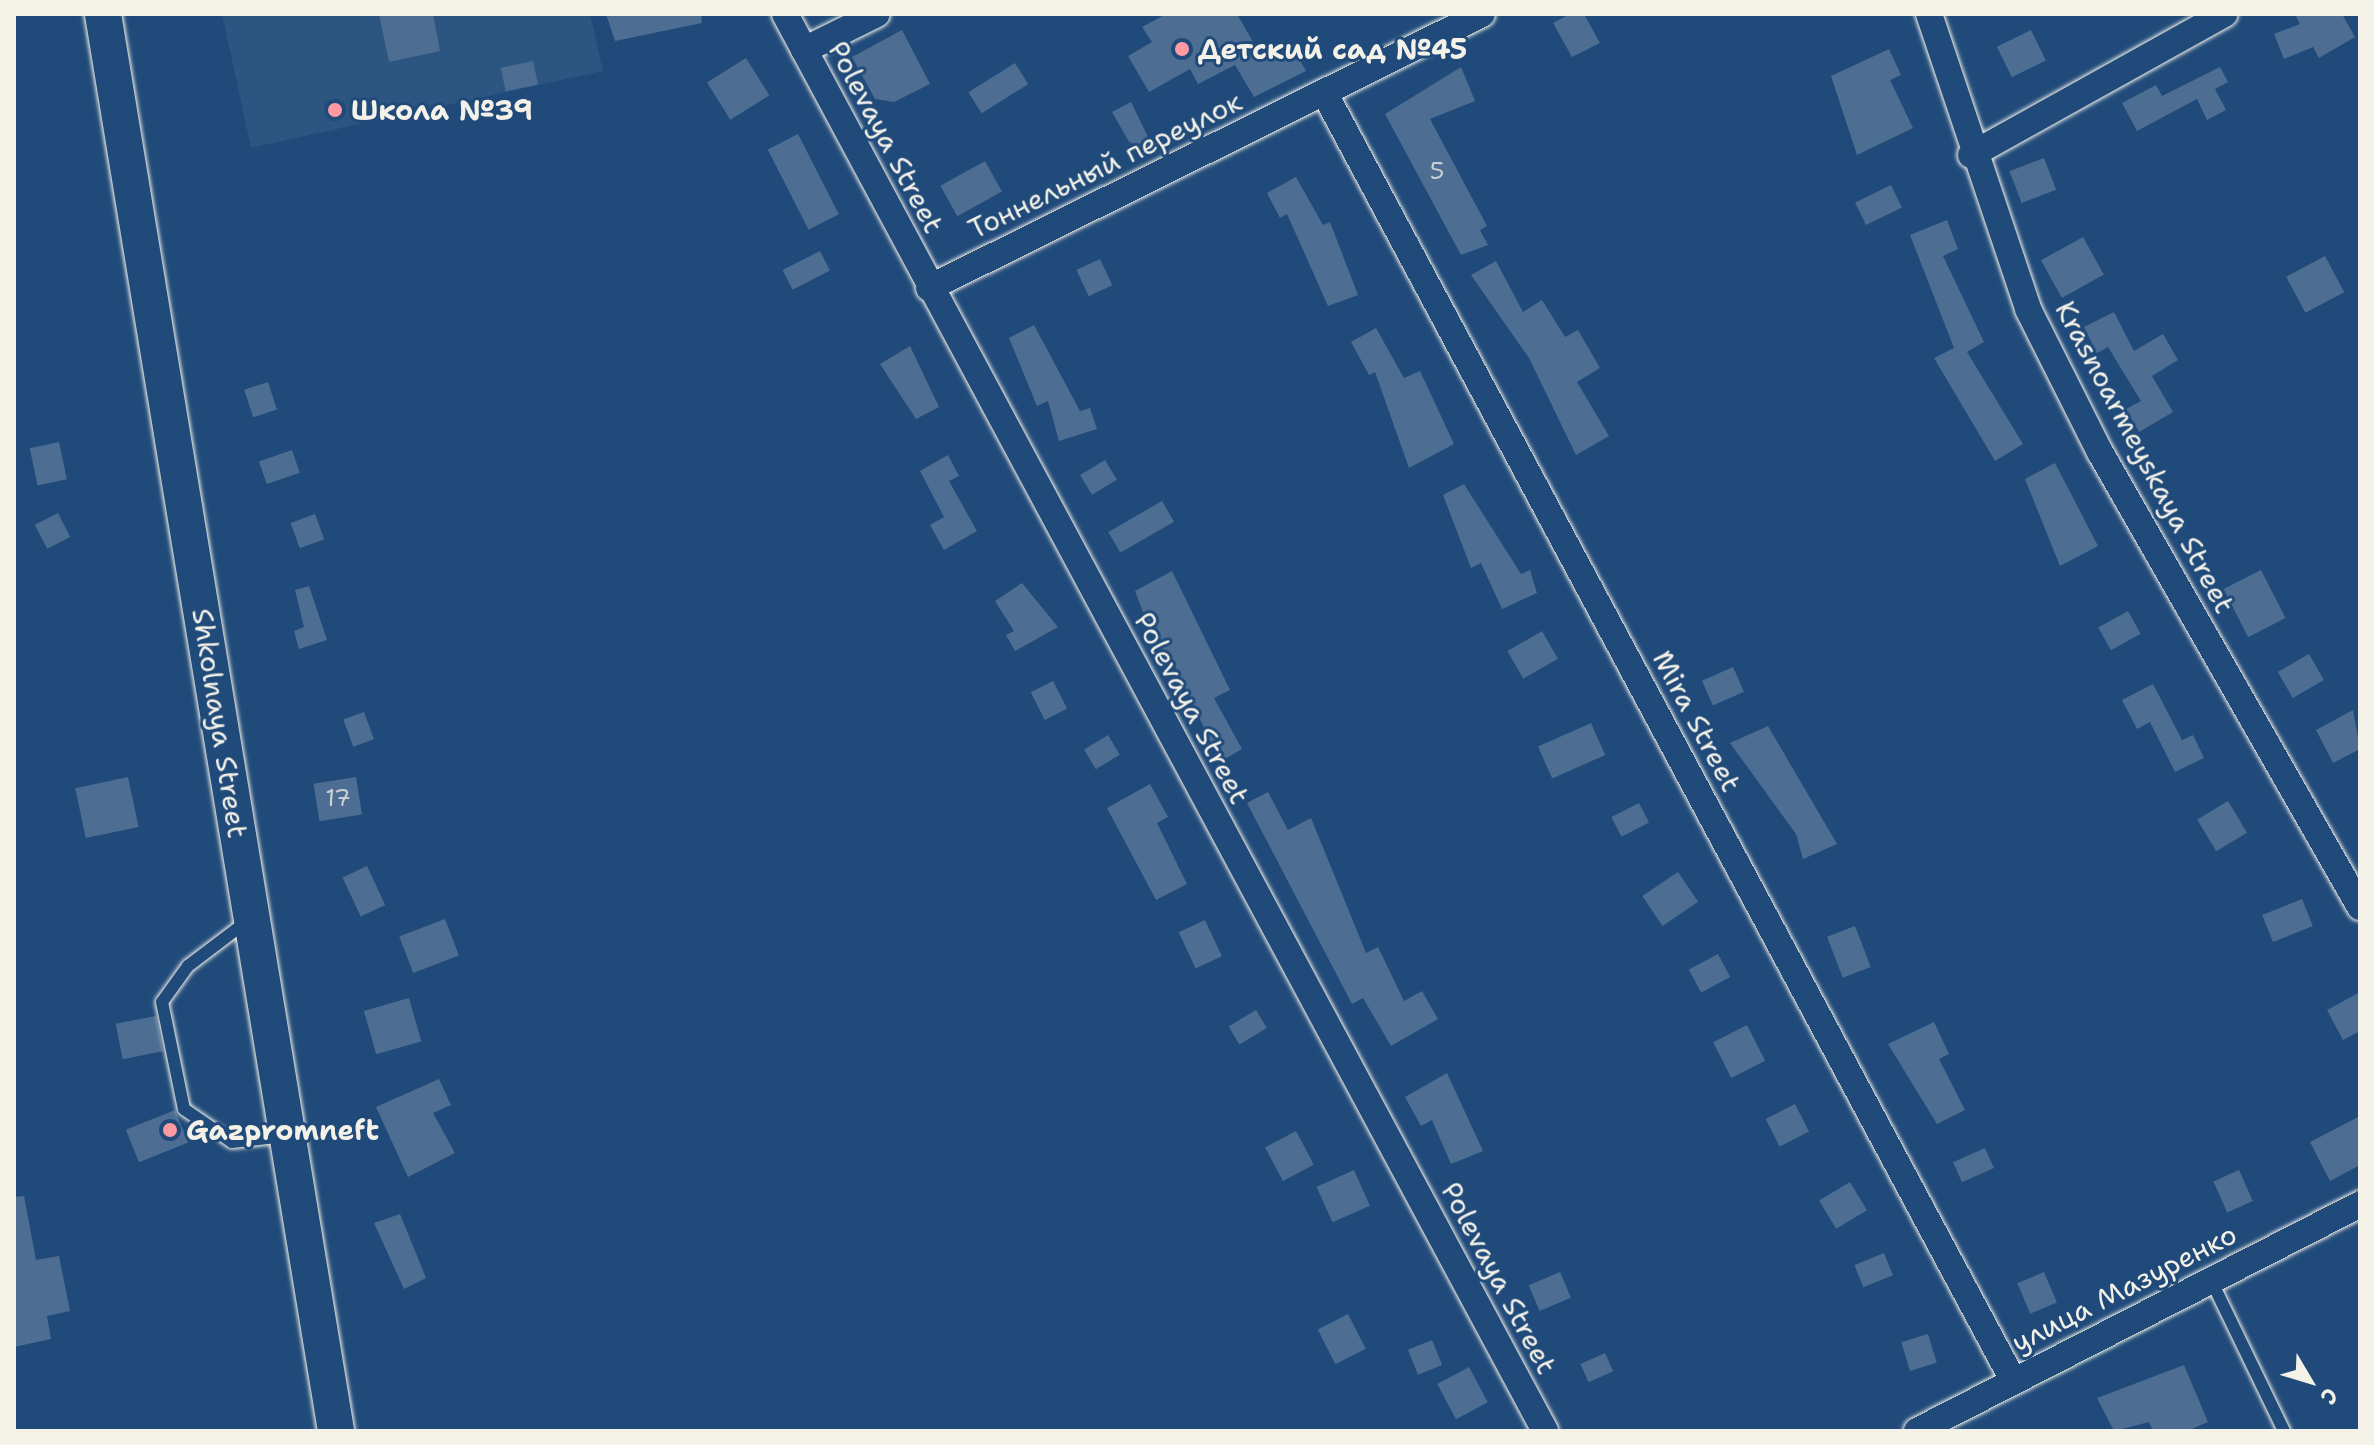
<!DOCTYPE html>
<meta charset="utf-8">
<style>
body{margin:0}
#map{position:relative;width:2374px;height:1445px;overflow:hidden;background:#1f4a7a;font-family:"Shantell Sans",sans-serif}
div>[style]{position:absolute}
.built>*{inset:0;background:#2d5581}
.building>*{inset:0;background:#4d6e92;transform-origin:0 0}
.roads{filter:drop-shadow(0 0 2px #f4f1e8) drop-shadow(0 0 2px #f4f1e8)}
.service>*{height:12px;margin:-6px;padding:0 6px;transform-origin:6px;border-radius:6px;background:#1f4a7a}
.minor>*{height:26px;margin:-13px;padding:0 13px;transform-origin:13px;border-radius:13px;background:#1f4a7a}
.secondary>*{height:36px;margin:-18px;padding:0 18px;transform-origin:18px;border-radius:18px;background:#1f4a7a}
.dots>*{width:22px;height:22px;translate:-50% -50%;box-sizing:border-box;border:4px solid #1f4a7a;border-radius:50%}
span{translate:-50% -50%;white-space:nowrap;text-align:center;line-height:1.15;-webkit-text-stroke:6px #1f4a7a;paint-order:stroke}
.number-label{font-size:24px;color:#cad0d2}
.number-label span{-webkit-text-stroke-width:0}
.poi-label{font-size:28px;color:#f4f1e8;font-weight:700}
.left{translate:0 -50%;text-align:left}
.street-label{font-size:28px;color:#f4f1e8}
.frame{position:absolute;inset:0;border:16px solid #f4f1e8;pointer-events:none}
.north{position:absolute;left:2270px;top:1341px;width:80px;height:80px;-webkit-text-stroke:6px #1f4a7a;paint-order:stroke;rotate:128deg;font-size:22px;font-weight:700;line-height:32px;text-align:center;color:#f4f1e8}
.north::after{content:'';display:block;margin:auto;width:28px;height:36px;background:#f4f1e8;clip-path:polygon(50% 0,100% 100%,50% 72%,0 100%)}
</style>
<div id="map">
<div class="built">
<i style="clip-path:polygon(222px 14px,590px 14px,603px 71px,251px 148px)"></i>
</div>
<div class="building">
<i style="clip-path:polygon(379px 14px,433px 14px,440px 51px,389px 62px)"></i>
<i style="clip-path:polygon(606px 14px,701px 14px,702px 23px,615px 41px)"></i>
<i style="clip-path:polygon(1166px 14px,1237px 14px,1264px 61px,1292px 46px,1306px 71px,1254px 97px,1235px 65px,1198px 84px,1190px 69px,1149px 92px,1128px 56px,1152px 42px,1142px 27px)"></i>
<i style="clip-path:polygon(1570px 14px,1584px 14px,1600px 43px,1572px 57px,1553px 23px)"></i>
<i style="clip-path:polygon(2295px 14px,2342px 14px,2355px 37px,2319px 58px,2313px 47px,2284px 59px,2274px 34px,2300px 24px)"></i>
<i style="clip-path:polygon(902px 30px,930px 84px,894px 102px,875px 99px,852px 57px)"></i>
<i style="left:2031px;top:30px;width:34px;height:38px;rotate:64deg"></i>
<i style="clip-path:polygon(1889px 49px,1901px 75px,1890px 80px,1913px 128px,1857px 155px,1831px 76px)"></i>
<i style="left:746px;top:58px;width:44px;height:46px;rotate:58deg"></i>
<i style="left:533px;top:61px;width:24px;height:33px;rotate:78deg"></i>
<i style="left:1015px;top:63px;width:25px;height:55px;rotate:58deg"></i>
<i style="clip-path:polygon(1461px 67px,1475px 101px,1430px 119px,1487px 226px,1480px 230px,1488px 245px,1461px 255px,1385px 114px)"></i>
<i style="clip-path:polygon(2220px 67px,2228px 82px,2215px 89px,2226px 110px,2207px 120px,2197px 99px,2137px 131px,2122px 103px,2156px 85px,2162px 96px)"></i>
<i style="clip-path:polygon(1131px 102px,1149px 139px,1132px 147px,1112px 112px)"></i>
<i style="left:798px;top:134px;width:90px;height:34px;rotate:63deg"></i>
<i style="left:2044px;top:158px;width:34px;height:37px;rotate:69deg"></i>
<i style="left:985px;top:161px;width:35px;height:51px;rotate:61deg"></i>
<i style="clip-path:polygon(1296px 177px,1323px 225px,1330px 222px,1358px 295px,1328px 306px,1287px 214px,1280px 218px,1267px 193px)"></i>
<i style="left:1891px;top:185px;width:25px;height:40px;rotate:64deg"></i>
<i style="clip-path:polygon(1947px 220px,1958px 249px,1943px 256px,1984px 342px,1967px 352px,2023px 444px,1995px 461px,1934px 358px,1954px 348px,1910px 235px)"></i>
<i style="left:2083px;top:237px;width:43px;height:48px;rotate:61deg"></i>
<i style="left:820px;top:251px;width:22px;height:42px;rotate:63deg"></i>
<i style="left:2325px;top:256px;width:41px;height:44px;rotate:62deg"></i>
<i style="left:1100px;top:259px;width:29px;height:26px;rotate:65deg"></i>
<i style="clip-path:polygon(1496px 261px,1523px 312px,1542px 300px,1565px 337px,1578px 330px,1600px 368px,1577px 382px,1609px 436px,1576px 455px,1529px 358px,1471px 275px)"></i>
<i style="clip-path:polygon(2114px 312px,2134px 351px,2163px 334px,2178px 360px,2152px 376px,2173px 412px,2139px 432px,2126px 409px,2141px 401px,2108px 347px,2097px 353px,2084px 327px)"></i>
<i style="clip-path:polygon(1034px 325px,1080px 411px,1090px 408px,1097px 429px,1059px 441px,1048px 401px,1037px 406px,1009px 338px)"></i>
<i style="clip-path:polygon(1376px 328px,1404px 378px,1420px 371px,1454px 444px,1409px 468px,1375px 372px,1369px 375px,1351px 342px)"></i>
<i style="clip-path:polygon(910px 346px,939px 407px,916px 419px,880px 364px)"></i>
<i style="left:268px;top:382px;width:29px;height:25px;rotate:72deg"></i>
<i style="left:59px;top:442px;width:38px;height:30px;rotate:78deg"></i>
<i style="left:292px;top:450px;width:24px;height:35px;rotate:71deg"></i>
<i style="clip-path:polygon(948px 455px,959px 476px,949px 481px,977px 531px,944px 550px,930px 525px,944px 517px,920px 471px)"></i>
<i style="left:1105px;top:460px;width:23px;height:29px;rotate:59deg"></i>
<i style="clip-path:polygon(2055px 463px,2098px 546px,2060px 566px,2025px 479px)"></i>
<i style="clip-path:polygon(1464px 484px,1521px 574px,1530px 570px,1537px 593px,1502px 609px,1481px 563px,1471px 568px,1443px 495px)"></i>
<i style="left:1162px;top:501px;width:24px;height:62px;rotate:60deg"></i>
<i style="left:58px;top:513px;width:27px;height:26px;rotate:63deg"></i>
<i style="left:315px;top:514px;width:27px;height:26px;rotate:70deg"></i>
<i style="left:2261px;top:570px;width:54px;height:42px;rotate:63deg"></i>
<i style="clip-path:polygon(1172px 571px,1230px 690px,1214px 698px,1242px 749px,1220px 762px,1170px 655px,1161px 659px,1135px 591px)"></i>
<i style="clip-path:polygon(1022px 583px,1058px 627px,1015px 651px,1006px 635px,1014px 631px,995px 601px)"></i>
<i style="clip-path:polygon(309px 586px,327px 640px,299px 649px,294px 631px,304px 627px,295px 590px)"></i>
<i style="left:2128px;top:611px;width:26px;height:34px;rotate:61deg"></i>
<i style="left:1542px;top:631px;width:32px;height:40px;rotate:60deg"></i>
<i style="left:2309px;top:654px;width:30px;height:36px;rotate:60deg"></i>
<i style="left:1733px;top:667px;width:27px;height:34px;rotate:66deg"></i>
<i style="left:1053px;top:681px;width:31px;height:25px;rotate:63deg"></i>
<i style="clip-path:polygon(2153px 684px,2182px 740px,2193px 735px,2204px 758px,2175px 772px,2150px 722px,2137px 729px,2122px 700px)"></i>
<i style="clip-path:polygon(2353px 710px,2360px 749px,2333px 763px,2316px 730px)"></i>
<i style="left:364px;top:712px;width:29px;height:22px;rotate:70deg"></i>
<i style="left:1591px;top:723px;width:35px;height:58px;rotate:66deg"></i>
<i style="clip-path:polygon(1768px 726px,1837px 844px,1803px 859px,1796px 834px,1730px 743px)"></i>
<i style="left:1108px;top:735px;width:23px;height:28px;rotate:59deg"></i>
<i style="left:128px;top:777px;width:51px;height:54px;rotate:78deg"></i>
<i style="left:356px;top:777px;width:38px;height:43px;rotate:81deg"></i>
<i style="clip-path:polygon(1150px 784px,1168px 817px,1157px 823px,1187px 884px,1156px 900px,1107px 808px)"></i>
<i style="clip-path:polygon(1268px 792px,1288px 830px,1311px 818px,1366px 953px,1378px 947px,1404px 1001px,1422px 991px,1438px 1019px,1391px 1046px,1363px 998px,1352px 1004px,1247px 803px)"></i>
<i style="left:2228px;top:801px;width:37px;height:36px;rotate:59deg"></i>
<i style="left:1639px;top:803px;width:22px;height:31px;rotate:63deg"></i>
<i style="left:367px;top:866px;width:43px;height:27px;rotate:65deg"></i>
<i style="left:1678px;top:872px;width:36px;height:43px;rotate:56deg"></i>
<i style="left:2302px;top:899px;width:29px;height:43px;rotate:68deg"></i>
<i style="left:445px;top:919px;width:39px;height:49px;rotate:69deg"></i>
<i style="left:1205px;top:920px;width:40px;height:29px;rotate:65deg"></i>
<i style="left:1855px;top:926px;width:44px;height:30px;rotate:69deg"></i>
<i style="left:1718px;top:954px;width:26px;height:33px;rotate:62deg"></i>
<i style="clip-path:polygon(2360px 992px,2360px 1031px,2343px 1040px,2327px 1010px)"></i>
<i style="left:409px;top:998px;width:45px;height:47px;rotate:74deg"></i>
<i style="left:1256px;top:1010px;width:21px;height:32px;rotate:59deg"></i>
<i style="left:156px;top:1016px;width:36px;height:41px;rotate:79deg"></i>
<i style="clip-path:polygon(1934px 1022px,1949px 1054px,1939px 1059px,1965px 1110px,1937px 1124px,1888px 1044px)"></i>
<i style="left:1747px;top:1025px;width:40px;height:38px;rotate:63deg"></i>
<i style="clip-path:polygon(1447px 1073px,1483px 1151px,1451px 1164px,1432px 1120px,1421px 1126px,1405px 1097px)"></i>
<i style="clip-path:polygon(439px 1079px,451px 1105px,433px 1113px,455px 1153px,408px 1177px,376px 1107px)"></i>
<i style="left:1795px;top:1104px;width:31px;height:33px;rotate:63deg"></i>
<i style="left:175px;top:1110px;width:35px;height:53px;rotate:68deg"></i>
<i style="clip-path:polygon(2360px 1116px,2360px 1165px,2330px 1181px,2310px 1142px)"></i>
<i style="left:1296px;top:1131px;width:38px;height:35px;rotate:62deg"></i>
<i style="left:1985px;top:1148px;width:22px;height:35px;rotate:66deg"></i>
<i style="left:1354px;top:1170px;width:39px;height:41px;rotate:66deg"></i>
<i style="left:2239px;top:1170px;width:34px;height:28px;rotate:66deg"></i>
<i style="left:1850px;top:1182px;width:33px;height:36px;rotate:59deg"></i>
<i style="clip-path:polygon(24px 1196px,36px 1260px,59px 1256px,70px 1311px,47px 1316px,51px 1339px,14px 1347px,14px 1197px)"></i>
<i style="clip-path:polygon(400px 1214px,426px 1278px,404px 1289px,374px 1223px)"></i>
<i style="left:1884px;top:1253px;width:24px;height:32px;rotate:68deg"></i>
<i style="left:1560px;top:1272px;width:28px;height:34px;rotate:67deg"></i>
<i style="left:2044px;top:1272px;width:33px;height:29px;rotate:67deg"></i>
<i style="left:1348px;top:1314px;width:39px;height:34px;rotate:63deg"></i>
<i style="left:1928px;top:1334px;width:30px;height:28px;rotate:73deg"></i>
<i style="left:1432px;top:1340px;width:27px;height:26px;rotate:68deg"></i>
<i style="left:1605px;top:1353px;width:20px;height:27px;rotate:66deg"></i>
<i style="clip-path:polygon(2184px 1365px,2208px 1422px,2187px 1431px,2153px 1431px,2149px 1422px,2114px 1431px,2097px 1398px)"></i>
<i style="left:1469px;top:1367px;width:40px;height:36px;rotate:62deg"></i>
</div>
<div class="roads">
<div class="service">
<i style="left:246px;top:922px;width:73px;rotate:142.8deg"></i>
<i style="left:188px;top:966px;width:44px;rotate:125.8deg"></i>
<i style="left:162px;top:1002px;width:109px;rotate:78.4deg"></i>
<i style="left:184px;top:1109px;width:58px;rotate:34.5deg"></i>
<i style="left:232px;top:1142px;width:53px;rotate:-6.5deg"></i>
<i style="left:2211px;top:1280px;width:168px;rotate:64.2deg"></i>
</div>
<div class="minor">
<i style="left:785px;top:14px;width:1608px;rotate:61.79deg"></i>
<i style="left:1929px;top:14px;width:311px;rotate:71.4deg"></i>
<i style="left:2028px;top:309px;width:160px;rotate:63.3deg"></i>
<i style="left:2100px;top:452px;width:524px;rotate:60.26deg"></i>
<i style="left:804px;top:50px;width:81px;rotate:-26.3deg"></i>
<i style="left:1324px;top:92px;width:1461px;rotate:61.86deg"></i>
<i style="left:1971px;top:155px;width:290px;rotate:-29.1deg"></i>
<i style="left:929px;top:288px;width:617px;rotate:-26.36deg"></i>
<i style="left:1917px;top:1431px;width:498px;rotate:-27.1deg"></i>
</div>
<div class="secondary">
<i style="left:103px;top:14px;width:1436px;rotate:80.66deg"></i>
</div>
</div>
<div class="dots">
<i style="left:1182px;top:49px;background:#ff9aa2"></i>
<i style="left:335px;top:110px;background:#ff9aa2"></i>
<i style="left:170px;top:1130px;background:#ff9aa2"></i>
</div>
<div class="number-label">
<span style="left:1437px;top:172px">5</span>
<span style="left:338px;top:799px">17</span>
</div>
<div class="poi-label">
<span class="left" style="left:1198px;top:49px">Детский сад №45</span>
<span class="left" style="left:351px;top:110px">Школа №39</span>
<span class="left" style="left:186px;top:1130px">Gazpromneft</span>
</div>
<div class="street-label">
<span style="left:886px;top:137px;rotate:62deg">Polevaya Street</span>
<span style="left:1105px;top:165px;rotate:-26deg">Тоннельный переулок</span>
<span style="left:2145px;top:457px;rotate:62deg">Krasnoarmeyskaya Street</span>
<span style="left:1192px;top:708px;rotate:62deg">Polevaya Street</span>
<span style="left:1697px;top:721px;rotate:62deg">Mira Street</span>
<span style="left:220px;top:723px;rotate:81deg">Shkolnaya Street</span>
<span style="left:1499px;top:1278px;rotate:62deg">Polevaya Street</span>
<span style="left:2124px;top:1288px;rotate:-27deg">улица Мазуренко</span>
</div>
<div class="frame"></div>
<div class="north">С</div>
</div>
